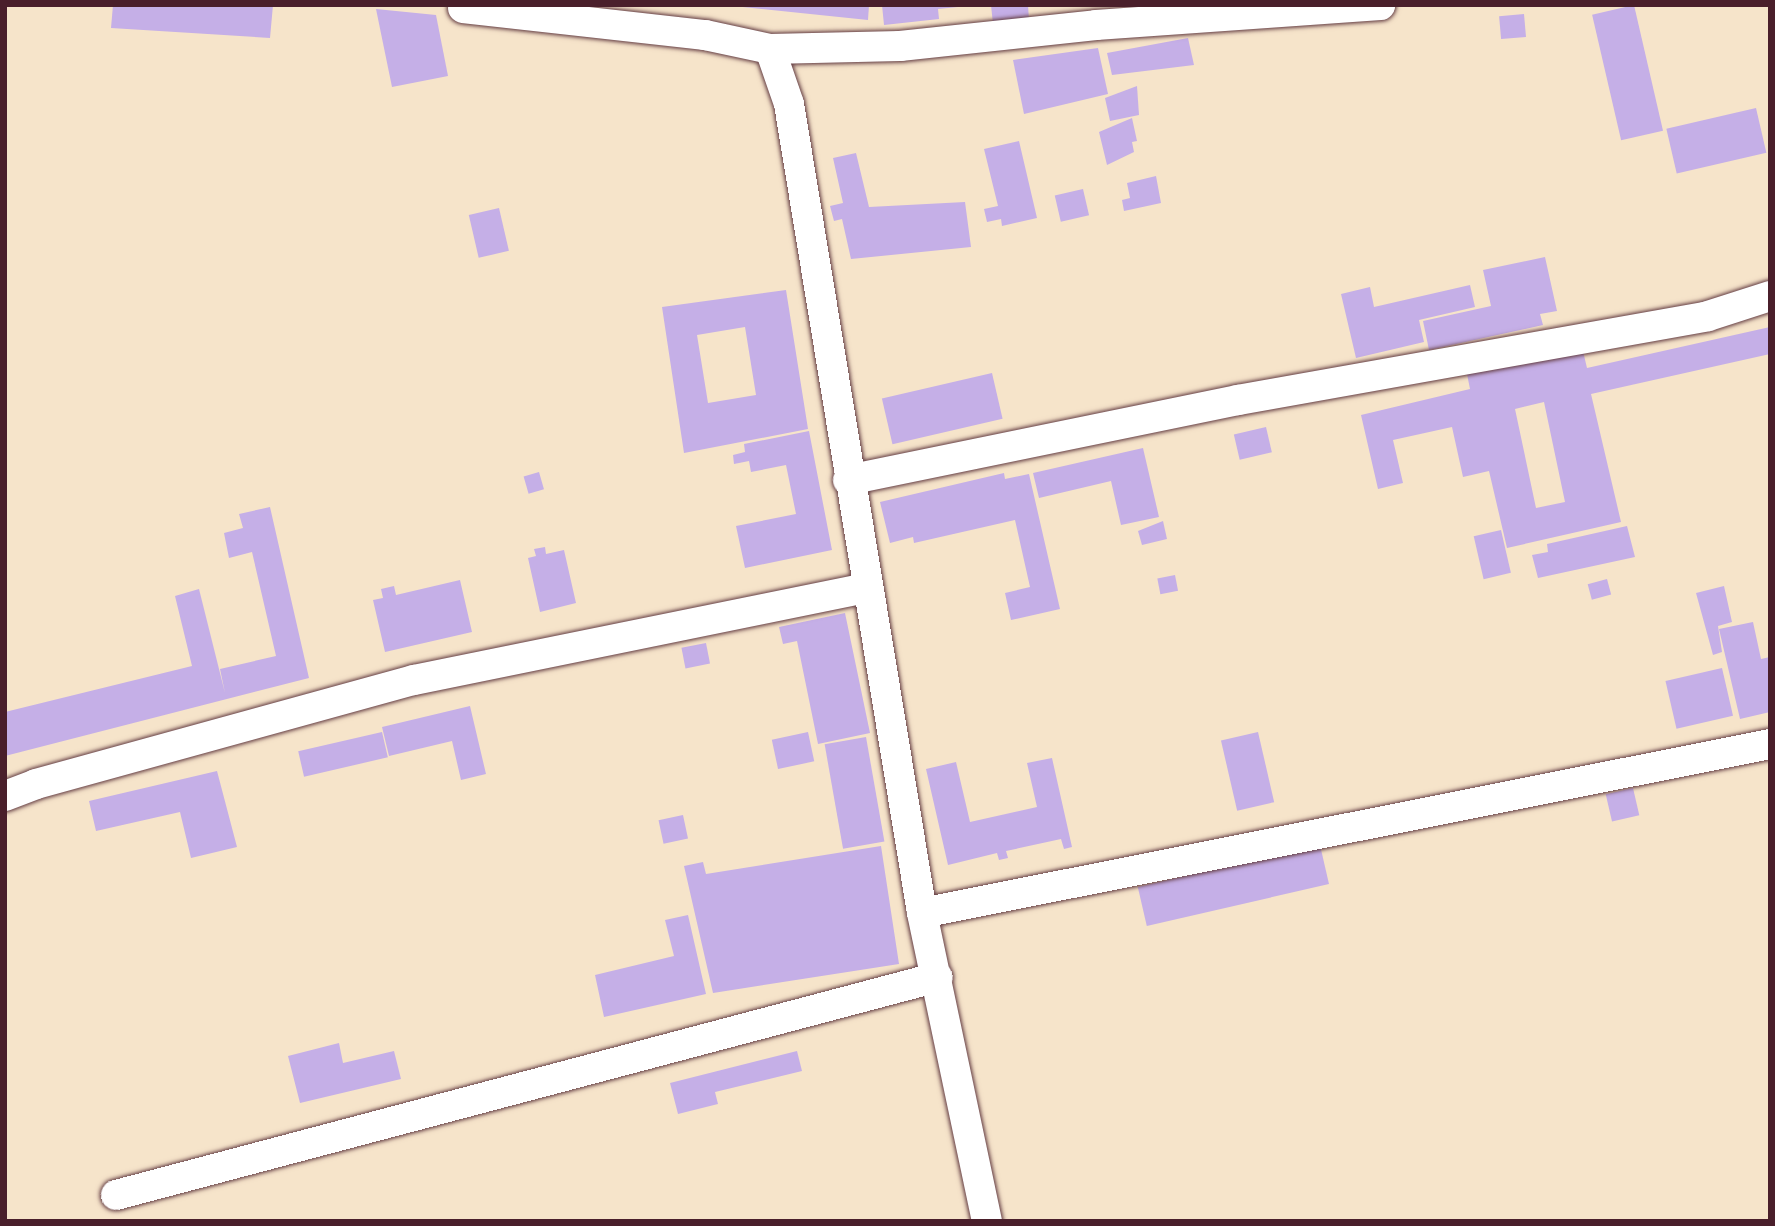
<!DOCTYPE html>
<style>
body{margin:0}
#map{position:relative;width:1775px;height:1226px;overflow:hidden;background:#f6e4ca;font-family:Sriracha,sans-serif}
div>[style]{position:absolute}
.building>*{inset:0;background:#c5afe7;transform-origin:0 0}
.roads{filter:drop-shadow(0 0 2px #643d43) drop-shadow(0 0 2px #643d43)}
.street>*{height:30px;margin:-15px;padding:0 15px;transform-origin:15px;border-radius:15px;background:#fff}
span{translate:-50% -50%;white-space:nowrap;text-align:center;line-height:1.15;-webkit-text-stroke:5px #fcf5e5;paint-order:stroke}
.frame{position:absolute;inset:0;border:7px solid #4a1f2b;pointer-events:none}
</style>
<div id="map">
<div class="building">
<i style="clip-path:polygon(113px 5px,273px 5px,270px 38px,111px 28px)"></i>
<i style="clip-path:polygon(724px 5px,869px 5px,868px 20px)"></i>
<i style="clip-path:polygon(882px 5px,958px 5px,958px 7px,938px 9px,939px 19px,884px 25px)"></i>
<i style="clip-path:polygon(991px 5px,1028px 5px,1029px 20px,993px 24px)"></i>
<i style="left:1634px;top:5px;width:129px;height:43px;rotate:77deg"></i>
<i style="clip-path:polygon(376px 9px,436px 15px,448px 76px,392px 87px)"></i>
<i style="left:1524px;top:14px;width:23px;height:25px;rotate:85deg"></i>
<i style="clip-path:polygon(1188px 38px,1194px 65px,1112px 75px,1107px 53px)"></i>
<i style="clip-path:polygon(1098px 48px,1108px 94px,1024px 114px,1013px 60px)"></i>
<i style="clip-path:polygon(1137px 86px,1139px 115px,1110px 121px,1105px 98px)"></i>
<i style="left:1756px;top:108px;width:46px;height:92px;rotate:77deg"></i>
<i style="clip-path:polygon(1132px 118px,1137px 141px,1132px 142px,1134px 152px,1107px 165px,1099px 132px)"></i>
<i style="clip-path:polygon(1019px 141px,1037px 218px,1002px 226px,1001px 219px,987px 222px,984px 209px,998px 206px,984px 149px)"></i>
<i style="clip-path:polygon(856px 153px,869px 207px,965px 202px,971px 247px,851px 259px,842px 219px,834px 221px,830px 206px,843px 203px,833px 158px)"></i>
<i style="clip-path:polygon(1156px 176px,1161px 203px,1124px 211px,1122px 200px,1130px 198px,1127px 183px)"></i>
<i style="left:1083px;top:189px;width:27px;height:29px;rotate:77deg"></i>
<i style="left:499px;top:208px;width:44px;height:31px;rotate:77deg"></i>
<i style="clip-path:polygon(1545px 257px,1557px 311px,1540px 314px,1543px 325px,1429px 350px,1423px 321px,1491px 306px,1483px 270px)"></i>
<i style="clip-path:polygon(1470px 285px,1475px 307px,1419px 320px,1424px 342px,1356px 358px,1341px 294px,1370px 287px,1374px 307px)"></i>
<i style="clip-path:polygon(evenodd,786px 290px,808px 429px,684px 453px,662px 307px,786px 290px,745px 327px,756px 395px,708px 403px,697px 335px,745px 327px)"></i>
<i style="clip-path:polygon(evenodd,1770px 327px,1770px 354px,1591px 394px,1621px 522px,1507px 548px,1489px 471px,1463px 477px,1452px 427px,1393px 440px,1403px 483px,1378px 489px,1361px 415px,1470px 389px,1467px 374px,1582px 347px,1587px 368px,1770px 327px,1544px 402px,1565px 502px,1536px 508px,1515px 409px,1544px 402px)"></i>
<i style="left:992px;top:373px;width:47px;height:113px;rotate:77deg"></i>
<i style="left:1266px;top:427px;width:26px;height:33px;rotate:77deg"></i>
<i style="clip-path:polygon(809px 431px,832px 550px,745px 568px,736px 526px,796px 514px,786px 465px,751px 472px,749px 461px,734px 464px,733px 455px,745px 452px,744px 444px)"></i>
<i style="clip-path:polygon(1143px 448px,1159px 517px,1121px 525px,1111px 481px,1039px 498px,1033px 473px)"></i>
<i style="left:539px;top:472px;width:18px;height:16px;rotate:74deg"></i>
<i style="clip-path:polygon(1004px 473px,1005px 479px,1029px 474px,1060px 609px,1011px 620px,1005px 593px,1030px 587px,1015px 520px,914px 543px,913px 537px,890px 543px,880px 502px)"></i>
<i style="clip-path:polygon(270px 507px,309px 678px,5px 756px,5px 712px,192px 666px,175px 596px,199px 589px,225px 693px,220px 669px,276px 656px,252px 552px,229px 558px,224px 533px,243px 528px,239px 514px)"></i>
<i style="clip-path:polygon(1163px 521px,1167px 539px,1142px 545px,1138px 531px)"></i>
<i style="clip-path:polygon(1627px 526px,1635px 557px,1538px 578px,1532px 555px,1548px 552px,1547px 544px)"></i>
<i style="left:1501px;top:530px;width:44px;height:28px;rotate:77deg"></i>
<i style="clip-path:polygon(545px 547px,546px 554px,564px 550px,576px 603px,540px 612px,528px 558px,536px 556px,534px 549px)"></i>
<i style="left:1175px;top:575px;width:16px;height:18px;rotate:79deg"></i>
<i style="left:1607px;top:579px;width:16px;height:20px;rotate:75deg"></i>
<i style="clip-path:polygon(460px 580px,472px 632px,385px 652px,373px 600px,383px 598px,381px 589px,394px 586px,396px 595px)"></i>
<i style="clip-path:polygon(1724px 586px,1732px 622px,1718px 626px,1722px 652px,1713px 655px,1696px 593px)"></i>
<i style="clip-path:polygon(845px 613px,870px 733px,818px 744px,797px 641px,783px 644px,779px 627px)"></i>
<i style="clip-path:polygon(1753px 622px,1761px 659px,1770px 657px,1770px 712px,1740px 719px,1719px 629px)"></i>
<i style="left:706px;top:643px;width:21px;height:25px;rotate:79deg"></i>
<i style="left:1722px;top:668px;width:49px;height:58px;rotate:77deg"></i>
<i style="clip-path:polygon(470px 706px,486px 774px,461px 780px,452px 741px,389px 756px,382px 727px)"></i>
<i style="left:382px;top:732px;width:26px;height:86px;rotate:77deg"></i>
<i style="left:808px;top:732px;width:30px;height:37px;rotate:78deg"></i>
<i style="left:1258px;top:732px;width:72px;height:38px;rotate:77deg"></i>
<i style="left:866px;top:737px;width:106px;height:42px;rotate:80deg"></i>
<i style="clip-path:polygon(1052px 758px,1072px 847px,1064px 849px,1061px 839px,1006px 851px,1008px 858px,999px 860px,997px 853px,948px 865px,926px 769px,956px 762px,970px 822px,1037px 807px,1027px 763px)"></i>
<i style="clip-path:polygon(217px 771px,237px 847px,191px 858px,180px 812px,96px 831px,89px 801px)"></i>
<i style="left:1633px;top:788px;width:28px;height:28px;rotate:77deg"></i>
<i style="left:683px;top:815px;width:24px;height:25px;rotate:78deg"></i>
<i style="left:1320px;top:845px;width:40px;height:187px;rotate:77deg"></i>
<i style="clip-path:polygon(881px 846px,899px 964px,713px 993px,684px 866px,703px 862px,706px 874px)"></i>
<i style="clip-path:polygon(688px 915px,706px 994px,604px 1017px,595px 975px,674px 956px,665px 920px)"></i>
<i style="clip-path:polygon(339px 1043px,343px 1063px,394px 1051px,401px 1079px,300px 1103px,288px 1056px)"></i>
<i style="clip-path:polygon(797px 1051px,802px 1071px,715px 1092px,718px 1104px,678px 1114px,670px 1083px)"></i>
</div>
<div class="roads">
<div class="street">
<i style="left:463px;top:8px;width:244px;rotate:6.4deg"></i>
<i style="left:705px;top:35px;width:66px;rotate:12.2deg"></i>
<i style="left:770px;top:49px;width:58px;rotate:70.9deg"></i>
<i style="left:789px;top:104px;width:820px;rotate:80.66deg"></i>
<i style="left:922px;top:913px;width:315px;rotate:78.1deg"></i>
<i style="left:770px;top:49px;width:130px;rotate:-1.3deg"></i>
<i style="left:900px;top:46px;width:197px;rotate:-6.1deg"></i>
<i style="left:1096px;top:25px;width:285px;rotate:-4deg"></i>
<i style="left:848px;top:480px;width:398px;rotate:-11.6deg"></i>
<i style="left:1238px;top:400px;width:477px;rotate:-10.1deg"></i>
<i style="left:1708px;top:316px;width:65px;rotate:-17.9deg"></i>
<i style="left:5px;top:796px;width:33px;rotate:-21deg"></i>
<i style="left:36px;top:784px;width:392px;rotate:-15.4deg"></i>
<i style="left:414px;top:680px;width:462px;rotate:-11.5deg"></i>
<i style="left:922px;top:913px;width:865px;rotate:-11.27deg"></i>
<i style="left:116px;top:1195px;width:850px;rotate:-14.85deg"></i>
</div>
</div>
<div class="frame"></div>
</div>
